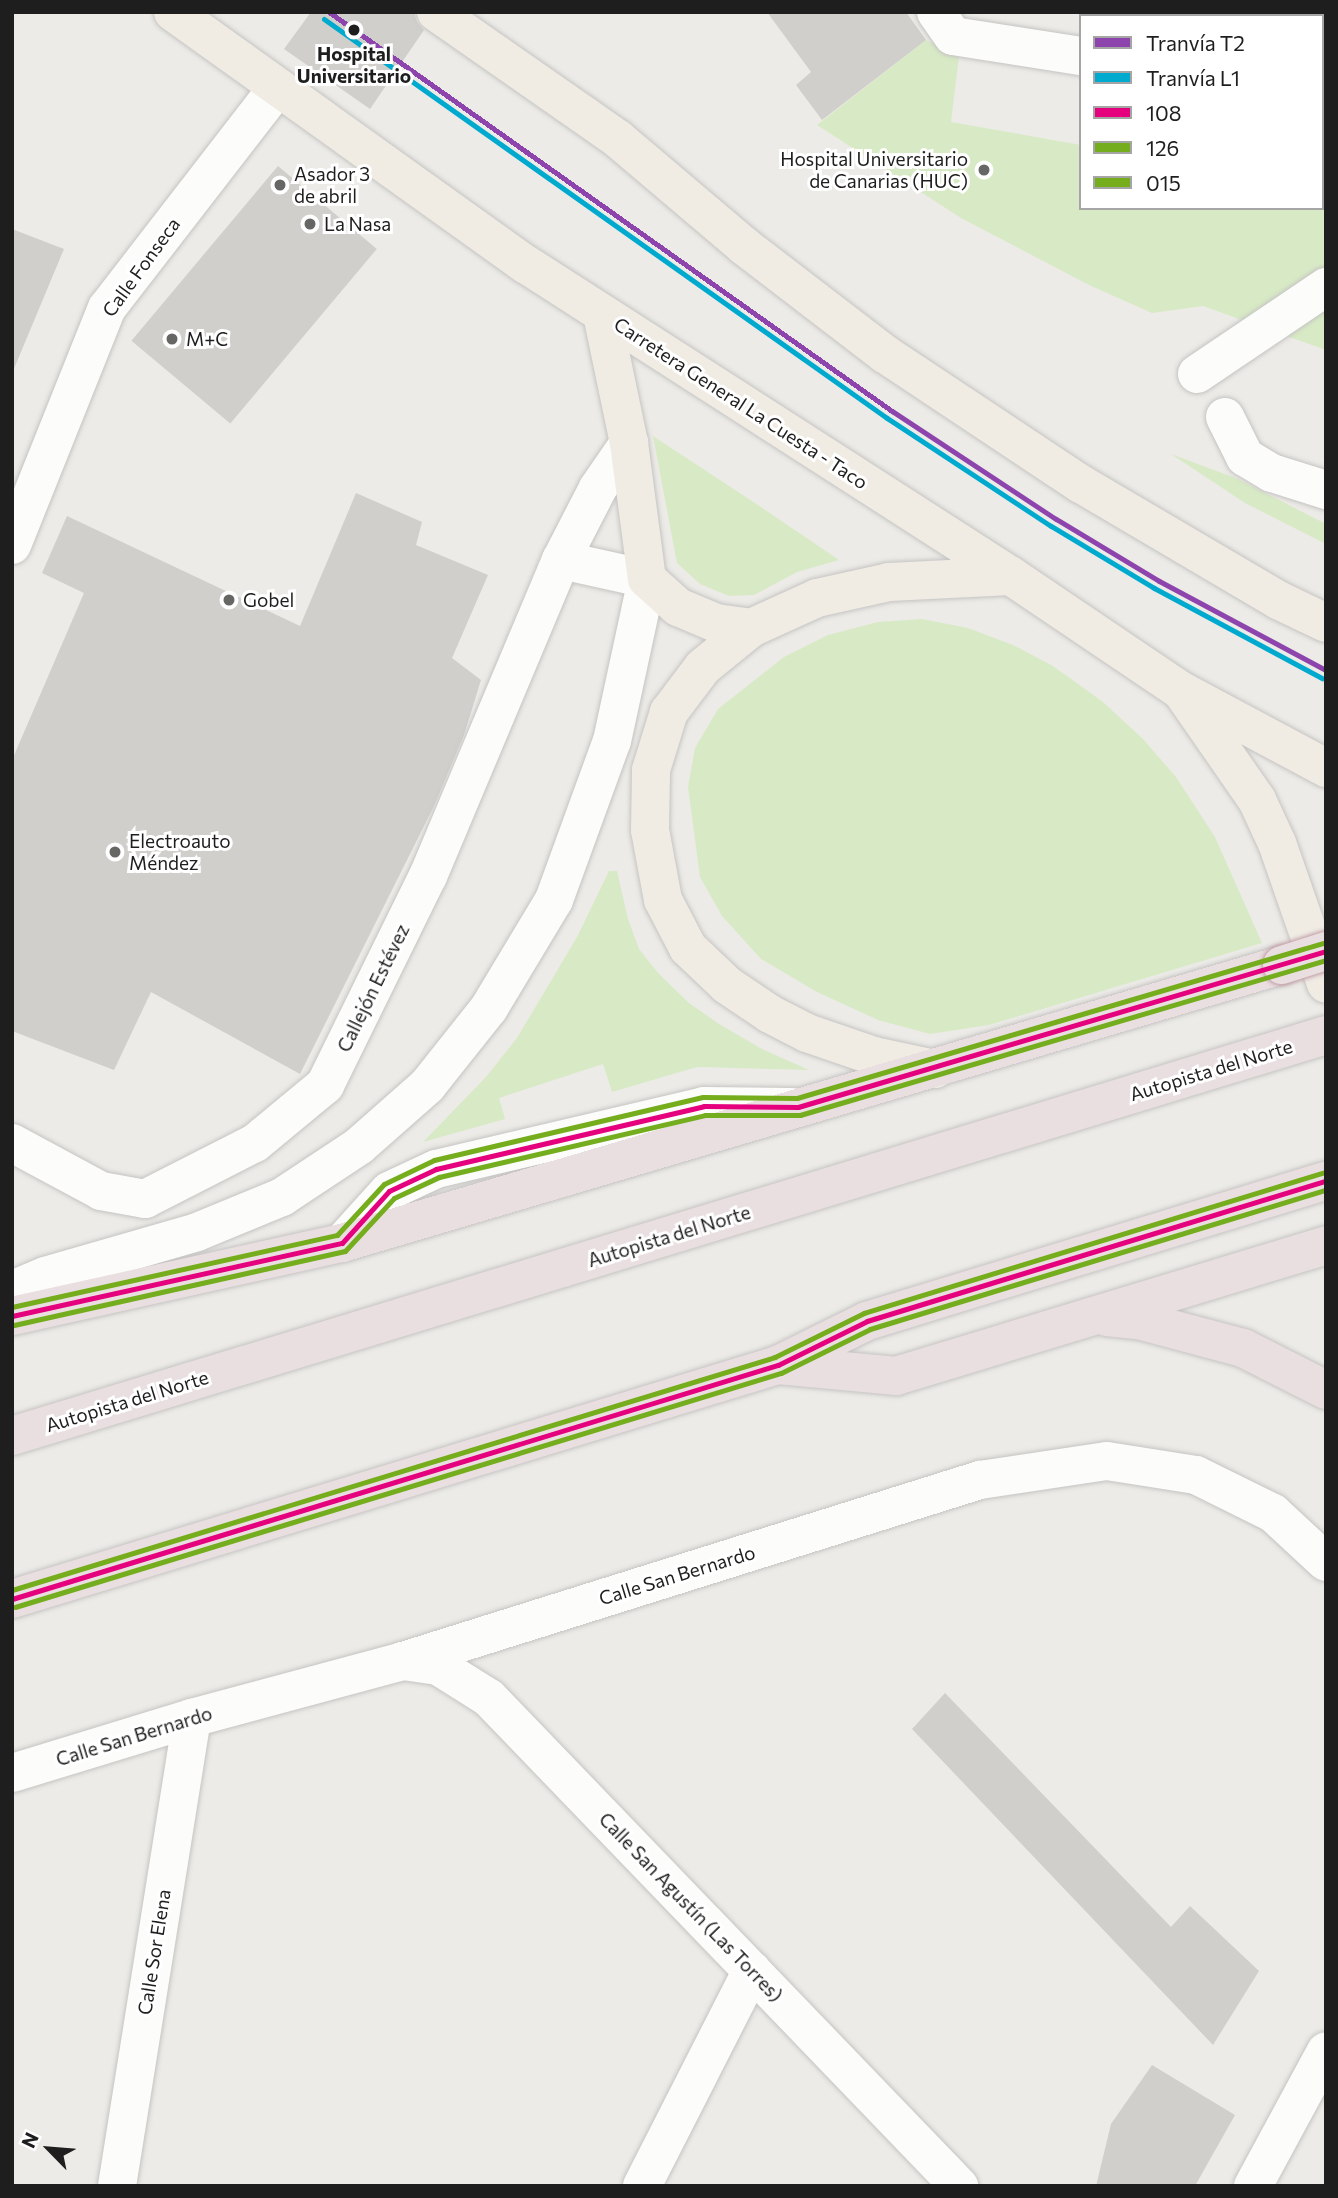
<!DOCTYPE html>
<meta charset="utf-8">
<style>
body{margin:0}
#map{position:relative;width:1338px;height:2198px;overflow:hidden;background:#ecebe7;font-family:Commissioner,sans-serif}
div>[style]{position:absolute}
.grass>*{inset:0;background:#d8eac5}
.building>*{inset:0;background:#d1cfcc;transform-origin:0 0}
.minor-tunnel>*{height:38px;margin-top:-19px;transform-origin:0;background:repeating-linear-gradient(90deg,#c3c2bf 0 38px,transparent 0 57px)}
.roads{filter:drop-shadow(0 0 2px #c5c4c3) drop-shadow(0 0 2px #c5c4c3)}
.minor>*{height:38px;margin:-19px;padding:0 19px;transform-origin:19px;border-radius:19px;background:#fcfcfb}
.major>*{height:38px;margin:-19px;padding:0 19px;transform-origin:19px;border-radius:19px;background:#f0ece4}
.highway>*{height:38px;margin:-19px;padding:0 19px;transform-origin:19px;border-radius:19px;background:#eadfe0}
.bridges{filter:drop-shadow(0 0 2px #c29ea8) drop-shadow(0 0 2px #c29ea8)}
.highway-bridge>*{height:38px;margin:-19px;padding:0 19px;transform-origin:19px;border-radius:19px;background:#eadfe0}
.bus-1>*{height:5px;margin:-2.5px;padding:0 2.5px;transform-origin:2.5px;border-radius:2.5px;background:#e5007d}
.bus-2>*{height:5px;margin:-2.5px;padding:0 2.5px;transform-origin:2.5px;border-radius:2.5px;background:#74ad1d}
.bus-3>*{height:5px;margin:-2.5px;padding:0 2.5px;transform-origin:2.5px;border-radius:2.5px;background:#75ad1c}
.tram-1>*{height:5px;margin:-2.5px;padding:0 2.5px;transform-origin:2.5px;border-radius:2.5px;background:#8e44ad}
.tram-2>*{height:5px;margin:-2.5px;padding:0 2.5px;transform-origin:2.5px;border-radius:2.5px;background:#00a9ce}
.dots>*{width:19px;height:19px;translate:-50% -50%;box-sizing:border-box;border:4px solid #fff;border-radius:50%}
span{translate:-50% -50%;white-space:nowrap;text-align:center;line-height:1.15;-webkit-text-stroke:6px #fff;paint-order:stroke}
.stop-label{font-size:19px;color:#1e1e1e;font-weight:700}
.poi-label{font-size:19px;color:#1e1e1e}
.right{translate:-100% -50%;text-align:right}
.left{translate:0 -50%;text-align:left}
.street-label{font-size:19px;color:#1e1e1e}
.frame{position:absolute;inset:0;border:14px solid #1e1e1e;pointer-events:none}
.legend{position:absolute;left:1079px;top:14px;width:245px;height:196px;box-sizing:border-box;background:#fff;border:2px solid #a5a5a5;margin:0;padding:9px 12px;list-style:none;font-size:21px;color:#1e1e1e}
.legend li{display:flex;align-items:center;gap:14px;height:35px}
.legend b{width:35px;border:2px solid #a5a5a5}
.north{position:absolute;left:14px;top:2114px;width:70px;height:70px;-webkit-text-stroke:5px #fff;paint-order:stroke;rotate:295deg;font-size:19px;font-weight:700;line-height:28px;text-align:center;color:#1e1e1e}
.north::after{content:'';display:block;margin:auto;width:24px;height:32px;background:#1e1e1e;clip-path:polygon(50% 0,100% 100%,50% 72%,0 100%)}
</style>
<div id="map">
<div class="grass">
<i style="clip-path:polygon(1260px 12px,1326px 15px,1326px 350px,1203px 306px,1152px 313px,1089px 285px,961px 218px,817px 125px,926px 40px,959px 57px,951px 122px,1081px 145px,1081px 208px,1322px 208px,1322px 16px,1256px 16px)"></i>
<i style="clip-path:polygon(653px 436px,758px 505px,839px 560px,797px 572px,754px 595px,729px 596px,700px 584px,677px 563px)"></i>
<i style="clip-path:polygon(1171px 454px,1238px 479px,1326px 524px,1326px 544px,1245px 503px)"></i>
<i style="clip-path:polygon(922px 619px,968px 628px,1013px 645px,1053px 666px,1103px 702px,1143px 739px,1176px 777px,1215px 837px,1262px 943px,989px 1025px,930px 1034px,878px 1020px,817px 992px,761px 959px,722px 916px,700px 877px,688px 787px,695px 748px,718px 709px,784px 657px,828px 635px,878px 622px)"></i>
<i style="clip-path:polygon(609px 871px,617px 871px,628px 919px,639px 949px,658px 973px,689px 1003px,719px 1024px,762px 1049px,809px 1070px,697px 1067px,612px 1092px,603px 1064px,499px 1098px,505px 1119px,423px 1142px,486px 1077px,517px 1038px,577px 937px)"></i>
</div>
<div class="building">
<i style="clip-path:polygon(311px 12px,414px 12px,417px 22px,424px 30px,370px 109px,284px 49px)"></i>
<i style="clip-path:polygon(767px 12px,906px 12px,926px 40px,822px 120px,796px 85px,811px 72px)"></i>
<i style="left:278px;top:166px;width:129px;height:228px;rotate:40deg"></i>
<i style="clip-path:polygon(12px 229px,64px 249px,13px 371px,12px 371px)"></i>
<i style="clip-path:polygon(356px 493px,422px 522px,416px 545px,488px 575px,452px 658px,481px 680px,464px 735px,434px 806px,300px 1074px,151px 992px,114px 1070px,12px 1031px,12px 760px,84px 593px,42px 573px,67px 516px,300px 626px)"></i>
<i style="clip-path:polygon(945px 1693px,1171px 1927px,1190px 1906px,1259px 1971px,1213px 2045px,912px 1729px)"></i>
<i style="clip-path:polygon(1152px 2065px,1235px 2115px,1195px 2186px,1096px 2186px,1111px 2124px)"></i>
</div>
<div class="minor-tunnel">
<i style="left:1322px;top:90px;width:4px"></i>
</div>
<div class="roads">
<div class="minor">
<i style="left:936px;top:12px;width:29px;rotate:55deg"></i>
<i style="left:953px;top:36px;width:130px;rotate:8.9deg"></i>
<i style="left:1197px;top:374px;width:156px;rotate:-34deg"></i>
<i style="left:1225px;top:417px;width:45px;rotate:63.4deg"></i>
<i style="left:1245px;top:457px;width:31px;rotate:31deg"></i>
<i style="left:1272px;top:473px;width:57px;rotate:17.5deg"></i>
<i style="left:12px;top:545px;width:255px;rotate:-68.2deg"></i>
<i style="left:107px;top:308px;width:278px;rotate:-52.3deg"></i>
<i style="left:12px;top:1143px;width:101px;rotate:28.3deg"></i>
<i style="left:101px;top:1191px;width:45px;rotate:10.3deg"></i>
<i style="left:145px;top:1199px;width:123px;rotate:-27deg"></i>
<i style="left:255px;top:1143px;width:91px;rotate:-39.6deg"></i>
<i style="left:325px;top:1085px;width:233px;rotate:-63.8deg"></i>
<i style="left:428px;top:876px;width:343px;rotate:-67.2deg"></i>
<i style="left:561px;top:560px;width:81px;rotate:-62.8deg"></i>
<i style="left:598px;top:488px;width:55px;rotate:-55.4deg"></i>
<i style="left:342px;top:1243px;width:70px;rotate:-47.9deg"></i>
<i style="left:389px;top:1191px;width:52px;rotate:-25.1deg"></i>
<i style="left:436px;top:1169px;width:275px;rotate:-13.2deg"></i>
<i style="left:704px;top:1106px;width:88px;rotate:0.7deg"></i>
<i style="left:12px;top:1290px;width:36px;rotate:-23deg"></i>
<i style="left:45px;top:1276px;width:158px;rotate:-16.1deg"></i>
<i style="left:197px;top:1232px;width:92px;rotate:-22.4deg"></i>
<i style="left:282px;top:1197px;width:92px;rotate:-33.5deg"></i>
<i style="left:359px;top:1146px;width:91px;rotate:-41.4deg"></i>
<i style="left:427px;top:1086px;width:100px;rotate:-51.5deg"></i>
<i style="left:489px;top:1008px;width:126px;rotate:-59deg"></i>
<i style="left:554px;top:900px;width:169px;rotate:-70deg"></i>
<i style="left:612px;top:741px;width:166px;rotate:-77.8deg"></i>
<i style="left:647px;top:579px;width:88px;rotate:-167.5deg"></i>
<i style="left:403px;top:1661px;width:35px;rotate:8deg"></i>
<i style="left:438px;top:1666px;width:60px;rotate:32.1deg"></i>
<i style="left:489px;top:1698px;width:678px;rotate:46.08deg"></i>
<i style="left:12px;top:1773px;width:188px;rotate:-17deg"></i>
<i style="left:192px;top:1718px;width:219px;rotate:-15.1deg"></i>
<i style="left:403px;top:1661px;width:605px;rotate:-17.42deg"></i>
<i style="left:980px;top:1480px;width:128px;rotate:-8.5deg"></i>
<i style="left:1107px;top:1461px;width:90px;rotate:8.9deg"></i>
<i style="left:1196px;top:1475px;width:86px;rotate:26.3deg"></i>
<i style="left:1273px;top:1513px;width:72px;rotate:42.8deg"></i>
<i style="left:117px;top:2186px;width:474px;rotate:-80.9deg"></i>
<i style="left:642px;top:2186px;width:242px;rotate:-63deg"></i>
<i style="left:1253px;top:2186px;width:153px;rotate:-61.6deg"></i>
</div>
<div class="major">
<i style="left:173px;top:12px;width:435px;rotate:35.6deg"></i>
<i style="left:527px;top:265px;width:575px;rotate:32.72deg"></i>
<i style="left:1011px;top:576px;width:204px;rotate:34deg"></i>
<i style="left:1180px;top:690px;width:166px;rotate:28.1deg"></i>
<i style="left:436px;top:12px;width:222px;rotate:34.9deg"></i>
<i style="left:618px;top:139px;width:165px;rotate:40.3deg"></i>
<i style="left:744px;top:246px;width:178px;rotate:37.5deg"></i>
<i style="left:885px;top:354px;width:235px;rotate:33.6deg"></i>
<i style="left:1081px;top:484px;width:229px;rotate:30.5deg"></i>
<i style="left:1278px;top:600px;width:53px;rotate:25.6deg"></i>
<i style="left:602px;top:314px;width:132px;rotate:78.2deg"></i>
<i style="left:629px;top:443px;width:137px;rotate:82.5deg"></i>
<i style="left:647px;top:579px;width:42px;rotate:42.1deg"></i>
<i style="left:678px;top:607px;width:41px;rotate:22.8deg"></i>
<i style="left:716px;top:623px;width:35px;rotate:8deg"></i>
<i style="left:1184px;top:695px;width:128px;rotate:55.2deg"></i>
<i style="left:1257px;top:800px;width:47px;rotate:65.1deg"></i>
<i style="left:1277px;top:843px;width:149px;rotate:70.8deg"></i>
<i style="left:935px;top:1069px;width:62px;rotate:-168deg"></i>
<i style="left:874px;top:1056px;width:71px;rotate:-161.1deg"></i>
<i style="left:807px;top:1033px;width:42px;rotate:-152.8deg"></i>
<i style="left:770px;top:1014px;width:52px;rotate:-146deg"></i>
<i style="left:727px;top:985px;width:54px;rotate:-136.5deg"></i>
<i style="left:688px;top:948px;width:54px;rotate:-117.5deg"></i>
<i style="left:663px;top:900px;width:71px;rotate:-100.5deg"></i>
<i style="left:650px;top:830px;width:60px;rotate:-89deg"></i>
<i style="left:651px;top:770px;width:61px;rotate:-72.8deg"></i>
<i style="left:669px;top:712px;width:56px;rotate:-52.9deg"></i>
<i style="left:703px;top:667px;width:62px;rotate:-39.1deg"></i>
<i style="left:751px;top:628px;width:72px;rotate:-24.4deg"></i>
<i style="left:817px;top:598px;width:74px;rotate:-12.5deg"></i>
<i style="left:889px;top:582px;width:122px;rotate:-2.8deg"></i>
</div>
<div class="highway">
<i style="left:12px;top:1316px;width:338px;rotate:-12.5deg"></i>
<i style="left:342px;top:1243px;width:980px;rotate:-16.48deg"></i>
<i style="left:1107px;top:1317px;width:31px;rotate:6deg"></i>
<i style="left:1138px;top:1320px;width:109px;rotate:14.9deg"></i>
<i style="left:1243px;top:1348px;width:93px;rotate:26.8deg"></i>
<i style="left:778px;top:1365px;width:119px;rotate:5.3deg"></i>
<i style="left:896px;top:1376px;width:450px;rotate:-16.9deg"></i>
<i style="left:12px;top:1436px;width:1374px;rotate:-16.97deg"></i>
<i style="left:12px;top:1599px;width:801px;rotate:-16.99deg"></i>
<i style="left:778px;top:1365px;width:99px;rotate:-26.3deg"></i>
<i style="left:867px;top:1321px;width:480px;rotate:-17deg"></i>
</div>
</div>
<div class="bridges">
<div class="highway-bridge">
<i style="left:1282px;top:965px;width:46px;rotate:-17.7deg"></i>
</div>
</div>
<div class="bus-1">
<i style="left:12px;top:1316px;width:338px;rotate:-12.5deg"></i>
<i style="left:342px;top:1243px;width:70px;rotate:-47.9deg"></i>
<i style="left:389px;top:1191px;width:52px;rotate:-25.1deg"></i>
<i style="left:436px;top:1169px;width:275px;rotate:-13.2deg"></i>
<i style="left:704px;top:1106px;width:94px;rotate:0.6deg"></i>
<i style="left:798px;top:1107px;width:551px;rotate:-16.46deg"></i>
<i style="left:12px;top:1599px;width:801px;rotate:-16.99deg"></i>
<i style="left:778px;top:1365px;width:99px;rotate:-26.3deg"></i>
<i style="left:867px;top:1321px;width:480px;rotate:-17deg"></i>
</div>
<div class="bus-2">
<i style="left:14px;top:1325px;width:339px;rotate:-12.6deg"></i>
<i style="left:345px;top:1251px;width:72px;rotate:-47.2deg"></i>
<i style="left:394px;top:1198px;width:50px;rotate:-25deg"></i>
<i style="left:439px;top:1177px;width:273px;rotate:-13.1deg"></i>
<i style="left:705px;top:1115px;width:95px"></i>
<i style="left:800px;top:1115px;width:548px;rotate:-16.42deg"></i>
<i style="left:15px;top:1607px;width:801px;rotate:-16.99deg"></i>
<i style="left:781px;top:1373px;width:99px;rotate:-26.3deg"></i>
<i style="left:870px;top:1329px;width:477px;rotate:-17deg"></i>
</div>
<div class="bus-3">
<i style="left:12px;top:1307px;width:333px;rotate:-12.5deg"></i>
<i style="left:337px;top:1235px;width:69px;rotate:-47.3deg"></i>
<i style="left:384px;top:1184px;width:55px;rotate:-25.6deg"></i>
<i style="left:434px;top:1160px;width:276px;rotate:-13.2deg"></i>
<i style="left:703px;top:1097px;width:94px;rotate:0.6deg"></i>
<i style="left:797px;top:1098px;width:548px;rotate:-16.42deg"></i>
<i style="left:12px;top:1590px;width:798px;rotate:-16.98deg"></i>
<i style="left:775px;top:1357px;width:99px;rotate:-26.3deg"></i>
<i style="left:864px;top:1313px;width:480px;rotate:-17deg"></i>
</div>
<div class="tram-1">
<i style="left:329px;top:12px;width:690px;rotate:35.33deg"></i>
<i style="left:892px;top:411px;width:196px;rotate:33.4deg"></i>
<i style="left:1056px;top:519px;width:120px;rotate:31deg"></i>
<i style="left:1159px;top:581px;width:189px;rotate:28.1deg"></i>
</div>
<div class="tram-2">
<i style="left:324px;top:19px;width:690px;rotate:35.33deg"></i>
<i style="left:887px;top:418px;width:196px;rotate:33.4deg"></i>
<i style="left:1051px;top:526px;width:120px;rotate:31deg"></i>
<i style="left:1154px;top:588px;width:191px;rotate:28.2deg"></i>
</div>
<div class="dots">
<i style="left:354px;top:30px;background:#1e1e1e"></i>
<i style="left:984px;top:170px;background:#666664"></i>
<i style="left:280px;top:185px;background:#666664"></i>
<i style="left:310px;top:224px;background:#666664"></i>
<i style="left:172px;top:339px;background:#666664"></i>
<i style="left:229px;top:600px;background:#666664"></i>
<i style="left:115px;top:852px;background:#666664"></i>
</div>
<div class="stop-label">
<span style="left:354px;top:65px">Hospital<br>Universitario</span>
</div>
<div class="poi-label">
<span class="right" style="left:968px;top:170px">Hospital Universitario<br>de Canarias (HUC)</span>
<span class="left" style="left:294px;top:185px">Asador 3<br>de abril</span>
<span class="left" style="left:324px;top:224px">La Nasa</span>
<span class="left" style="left:186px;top:339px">M+C</span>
<span class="left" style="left:243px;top:600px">Gobel</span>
<span class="left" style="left:129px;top:852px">Electroauto<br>Méndez</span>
</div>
<div class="street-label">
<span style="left:141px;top:267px;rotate:-54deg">Calle Fonseca</span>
<span style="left:741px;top:403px;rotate:33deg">Carretera General La Cuesta - Taco</span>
<span style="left:373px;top:988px;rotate:-64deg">Callejón Estévez</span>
<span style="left:1211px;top:1070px;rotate:-17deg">Autopista del Norte</span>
<span style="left:669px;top:1236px;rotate:-17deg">Autopista del Norte</span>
<span style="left:127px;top:1401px;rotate:-17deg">Autopista del Norte</span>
<span style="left:677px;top:1575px;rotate:-17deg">Calle San Bernardo</span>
<span style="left:134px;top:1736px;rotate:-17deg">Calle San Bernardo</span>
<span style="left:691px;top:1907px;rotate:46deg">Calle San Agustín (Las Torres)</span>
<span style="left:154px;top:1952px;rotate:-81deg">Calle Sor Elena</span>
</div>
<div class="frame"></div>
<ul class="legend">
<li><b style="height:9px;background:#8e44ad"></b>Tranvía T2</li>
<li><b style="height:9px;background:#00a9ce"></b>Tranvía L1</li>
<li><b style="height:9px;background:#e5007d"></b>108</li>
<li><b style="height:9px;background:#74ad1d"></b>126</li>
<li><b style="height:9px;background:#75ad1c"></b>015</li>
</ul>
<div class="north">N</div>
</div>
